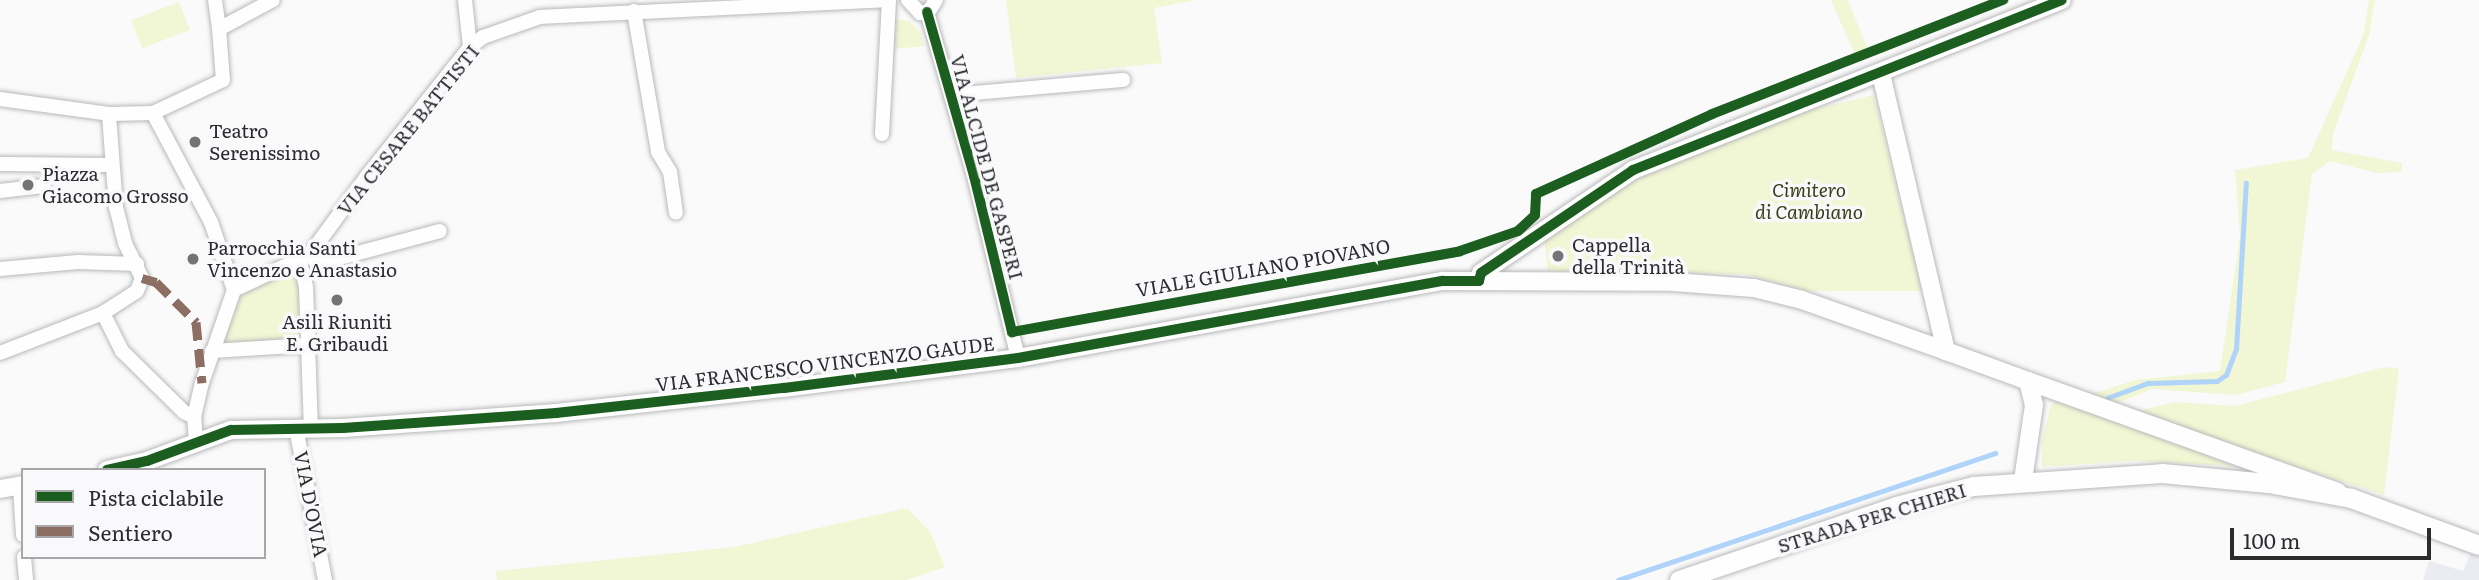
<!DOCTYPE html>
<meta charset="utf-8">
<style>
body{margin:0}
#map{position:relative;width:2479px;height:580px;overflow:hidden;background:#fafafb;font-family:Literata,serif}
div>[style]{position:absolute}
.built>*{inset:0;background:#ebecf2}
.green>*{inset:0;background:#f1f6d4;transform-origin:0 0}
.stream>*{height:4.5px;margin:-2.25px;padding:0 2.25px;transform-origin:2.25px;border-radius:2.25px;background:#b0d4f9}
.roads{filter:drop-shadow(0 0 2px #b9b9ba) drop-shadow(0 0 2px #b9b9ba)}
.minor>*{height:14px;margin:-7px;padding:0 7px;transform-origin:7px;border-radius:7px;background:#fefefe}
.tertiary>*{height:18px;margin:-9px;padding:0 9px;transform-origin:9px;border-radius:9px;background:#fefefe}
.secondary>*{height:19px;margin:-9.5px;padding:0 9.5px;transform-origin:9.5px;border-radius:9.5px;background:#fefefe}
.quiet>*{height:9px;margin-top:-4.5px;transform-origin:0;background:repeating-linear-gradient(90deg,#8d6e63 0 18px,transparent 0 27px)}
.cycleway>*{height:10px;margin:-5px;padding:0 5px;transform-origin:5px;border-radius:5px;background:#1b5e20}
.dots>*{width:19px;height:19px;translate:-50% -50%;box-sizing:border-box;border:4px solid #f9f9fc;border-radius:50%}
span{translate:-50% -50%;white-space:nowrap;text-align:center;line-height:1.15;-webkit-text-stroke:7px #f9f9fc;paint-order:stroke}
.street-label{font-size:19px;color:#2b2c2d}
.poi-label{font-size:19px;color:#2b2c2d}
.left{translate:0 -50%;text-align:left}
.park-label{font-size:19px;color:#3b3e18;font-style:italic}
.legend{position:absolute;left:21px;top:468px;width:245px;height:91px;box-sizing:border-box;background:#f9f9fc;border:2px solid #a7a7a9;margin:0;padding:9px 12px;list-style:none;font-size:21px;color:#2b2c2d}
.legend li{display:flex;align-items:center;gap:14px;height:35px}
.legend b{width:35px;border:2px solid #a7a7a9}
.scale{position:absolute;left:2230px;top:528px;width:201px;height:32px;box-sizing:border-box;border:4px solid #2b2c2d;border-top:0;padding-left:9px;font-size:21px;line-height:24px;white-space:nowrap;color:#2b2c2d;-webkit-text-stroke:5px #f9f9fc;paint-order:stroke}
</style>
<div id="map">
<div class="built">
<i style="clip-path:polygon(2472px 550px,2479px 553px,2479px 580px,2423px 580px,2429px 561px,2463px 571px)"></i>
</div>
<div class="green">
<i style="clip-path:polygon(1006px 0,1197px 0,1154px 8px,1162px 63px,1016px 78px)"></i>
<i style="clip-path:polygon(1831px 0,1848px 0,1867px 48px,1854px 53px)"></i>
<i style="clip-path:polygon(2369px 0,2375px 0,2369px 35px,2333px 134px,2332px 150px,2402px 163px,2401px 172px,2377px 173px,2330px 161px,2312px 174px,2285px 382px,2235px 395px,2152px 389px,2110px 406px,2088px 395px,2136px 380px,2220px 371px,2240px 236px,2235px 170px,2308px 158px,2363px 36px)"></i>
<i style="left:179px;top:2px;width:30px;height:51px;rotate:69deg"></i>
<i style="clip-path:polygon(895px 19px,909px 21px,921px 33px,924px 46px,894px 49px)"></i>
<i style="clip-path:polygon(1874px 95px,1922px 291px,1808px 291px,1744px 274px,1548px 271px,1544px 237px,1625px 181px,1780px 117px)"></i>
<i style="clip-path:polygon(299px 269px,307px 343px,218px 350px,237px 294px)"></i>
<i style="clip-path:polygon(2385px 367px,2399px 369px,2384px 495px,2130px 413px,2174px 402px,2235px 406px)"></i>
<i style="clip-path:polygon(2062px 396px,2154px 434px,2235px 466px,2133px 461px,2042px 467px,2042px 440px,2051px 405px)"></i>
<i style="clip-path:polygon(907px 508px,930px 532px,945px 567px,906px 580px,497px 580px,495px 571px,734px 547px)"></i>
</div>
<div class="stream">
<i style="left:2107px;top:398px;width:44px;rotate:-20.1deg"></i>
<i style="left:2148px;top:383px;width:69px;rotate:-1.7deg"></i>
<i style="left:2217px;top:381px;width:11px;rotate:-34deg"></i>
<i style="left:2226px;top:375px;width:28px;rotate:-69deg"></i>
<i style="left:2236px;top:349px;width:166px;rotate:-86.6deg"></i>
<i style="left:1618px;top:580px;width:398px;rotate:-18.6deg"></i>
</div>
<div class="roads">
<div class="minor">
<i style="left:215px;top:0;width:29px;rotate:82deg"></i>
<i style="left:465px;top:0;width:47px;rotate:83.9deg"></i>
<i style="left:908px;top:0;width:18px;rotate:47deg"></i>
<i style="left:920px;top:13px;width:9px;rotate:-13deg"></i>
<i style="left:929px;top:11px;width:13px;rotate:-58deg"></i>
<i style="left:634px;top:11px;width:143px;rotate:80.3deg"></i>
<i style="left:658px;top:152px;width:23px;rotate:59deg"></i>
<i style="left:670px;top:172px;width:41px;rotate:81.7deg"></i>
<i style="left:927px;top:12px;width:171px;rotate:74deg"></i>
<i style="left:974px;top:176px;width:187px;rotate:76.4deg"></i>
<i style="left:951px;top:95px;width:173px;rotate:-5deg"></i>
<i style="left:0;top:99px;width:110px;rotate:7.8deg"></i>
<i style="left:109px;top:114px;width:44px;rotate:-1.3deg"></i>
<i style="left:153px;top:113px;width:77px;rotate:-25.2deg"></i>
<i style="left:223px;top:80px;width:51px;rotate:-94.5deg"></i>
<i style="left:219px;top:29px;width:61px;rotate:-28.2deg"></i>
<i style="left:153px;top:113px;width:123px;rotate:62deg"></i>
<i style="left:211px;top:222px;width:72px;rotate:71.3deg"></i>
<i style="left:882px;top:134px;width:134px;rotate:-87deg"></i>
<i style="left:0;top:164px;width:110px;rotate:0.5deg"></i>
<i style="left:0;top:191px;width:44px;rotate:-6.5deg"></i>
<i style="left:310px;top:254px;width:12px;rotate:55deg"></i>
<i style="left:317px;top:264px;width:127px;rotate:-15deg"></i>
<i style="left:300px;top:261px;width:27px;rotate:77deg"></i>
<i style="left:306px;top:287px;width:141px;rotate:88deg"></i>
<i style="left:0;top:269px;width:78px;rotate:-5.1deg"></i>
<i style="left:78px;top:262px;width:59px;rotate:1.9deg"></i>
<i style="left:103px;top:313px;width:42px;rotate:63.4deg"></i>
<i style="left:122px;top:351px;width:87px;rotate:44.5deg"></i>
<i style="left:184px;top:412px;width:11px;rotate:27deg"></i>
<i style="left:212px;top:351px;width:97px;rotate:-3.5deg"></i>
<i style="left:0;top:353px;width:110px;rotate:-21.2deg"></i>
<i style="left:103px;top:313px;width:40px;rotate:-32.9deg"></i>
<i style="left:137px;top:291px;width:14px;rotate:-69deg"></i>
<i style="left:142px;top:278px;width:39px;rotate:-116deg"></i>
<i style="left:125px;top:243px;width:36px;rotate:-104deg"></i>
<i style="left:116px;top:208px;width:94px;rotate:-94.3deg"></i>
<i style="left:296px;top:428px;width:155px;rotate:79.2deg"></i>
<i style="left:196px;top:443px;width:26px;rotate:-94deg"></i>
<i style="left:194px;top:417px;width:35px;rotate:-77deg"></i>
<i style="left:202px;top:383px;width:98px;rotate:-71deg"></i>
<i style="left:234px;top:290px;width:84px;rotate:-25.3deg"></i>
<i style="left:310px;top:254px;width:97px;rotate:-53.8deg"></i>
<i style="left:367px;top:176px;width:165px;rotate:-51.4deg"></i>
<i style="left:470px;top:47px;width:16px;rotate:-38deg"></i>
<i style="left:483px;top:37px;width:60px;rotate:-19.3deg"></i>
<i style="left:540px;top:17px;width:348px;rotate:-2.8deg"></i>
<i style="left:20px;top:486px;width:49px;rotate:86.5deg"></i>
<i style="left:24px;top:557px;width:23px;rotate:85deg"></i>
</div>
<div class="tertiary">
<i style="left:1881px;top:74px;width:285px;rotate:76.8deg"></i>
<i style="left:1946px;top:351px;width:87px;rotate:20.1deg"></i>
<i style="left:2028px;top:381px;width:25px;rotate:76deg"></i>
<i style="left:2034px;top:405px;width:76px;rotate:98.3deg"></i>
<i style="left:1479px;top:281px;width:8px;rotate:-76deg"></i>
<i style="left:1481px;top:273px;width:184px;rotate:-34.1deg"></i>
<i style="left:1633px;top:170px;width:461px;rotate:-21.6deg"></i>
<i style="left:2028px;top:381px;width:329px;rotate:19.7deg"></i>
<i style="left:107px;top:470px;width:41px;rotate:-12.7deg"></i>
<i style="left:147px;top:461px;width:90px;rotate:-20.3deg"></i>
<i style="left:231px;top:430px;width:112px;rotate:-1deg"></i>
<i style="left:343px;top:428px;width:214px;rotate:-4deg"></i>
<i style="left:556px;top:413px;width:229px;rotate:-6.3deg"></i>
<i style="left:784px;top:388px;width:236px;rotate:-7.3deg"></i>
<i style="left:1018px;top:358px;width:432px;rotate:-10.3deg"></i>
<i style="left:1443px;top:281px;width:230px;rotate:0.2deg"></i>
<i style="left:1673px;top:282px;width:81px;rotate:4.2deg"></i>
<i style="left:1754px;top:288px;width:49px;rotate:14deg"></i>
<i style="left:1802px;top:300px;width:153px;rotate:19.5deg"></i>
<i style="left:0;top:489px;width:23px;rotate:-10deg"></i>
</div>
<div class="secondary">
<i style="left:1679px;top:580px;width:229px;rotate:-18.8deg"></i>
<i style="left:1896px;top:506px;width:80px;rotate:-14.6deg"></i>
<i style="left:1973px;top:486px;width:189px;rotate:-3.9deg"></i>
<i style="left:2162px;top:473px;width:106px;rotate:5.4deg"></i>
<i style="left:2268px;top:483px;width:84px;rotate:10.2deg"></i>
<i style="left:2351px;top:498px;width:136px;rotate:20.2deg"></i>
</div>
</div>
<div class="quiet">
<i style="left:142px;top:278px;width:15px;rotate:16deg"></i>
<i style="left:156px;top:282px;width:57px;rotate:45deg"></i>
<i style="left:196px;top:322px;width:61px;rotate:84.4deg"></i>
</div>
<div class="cycleway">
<i style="left:927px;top:12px;width:171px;rotate:74deg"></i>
<i style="left:974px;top:176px;width:161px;rotate:76.3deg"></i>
<i style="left:1012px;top:332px;width:455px;rotate:-10.2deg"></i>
<i style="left:1460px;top:251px;width:61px;rotate:-19deg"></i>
<i style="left:1518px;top:231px;width:23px;rotate:-43deg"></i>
<i style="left:1535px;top:215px;width:21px;rotate:-87deg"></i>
<i style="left:1536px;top:194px;width:193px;rotate:-24.4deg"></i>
<i style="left:1712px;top:114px;width:313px;rotate:-21.4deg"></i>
<i style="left:107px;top:470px;width:41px;rotate:-12.7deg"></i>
<i style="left:147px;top:461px;width:90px;rotate:-20.3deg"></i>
<i style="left:231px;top:430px;width:112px;rotate:-1deg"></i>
<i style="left:343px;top:428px;width:214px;rotate:-4deg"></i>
<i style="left:556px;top:413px;width:229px;rotate:-6.3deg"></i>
<i style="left:784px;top:388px;width:236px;rotate:-7.3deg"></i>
<i style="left:1018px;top:358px;width:432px;rotate:-10.3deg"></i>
<i style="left:1443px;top:281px;width:36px"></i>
<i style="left:1479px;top:281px;width:8px;rotate:-76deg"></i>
<i style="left:1481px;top:273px;width:184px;rotate:-34.1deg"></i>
<i style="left:1633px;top:170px;width:461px;rotate:-21.6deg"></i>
</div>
<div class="dots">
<i style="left:195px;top:142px;background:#737475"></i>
<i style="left:28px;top:185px;background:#737475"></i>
<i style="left:1558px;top:256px;background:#737475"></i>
<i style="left:193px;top:259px;background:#737475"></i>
<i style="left:337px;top:300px;background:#737475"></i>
</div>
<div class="street-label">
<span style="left:408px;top:130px;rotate:-51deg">VIA CESARE BATTISTI</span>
<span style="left:987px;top:167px;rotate:75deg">VIA ALCIDE DE GASPERI</span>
<span style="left:1263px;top:268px;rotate:-10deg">VIALE GIULIANO PIOVANO</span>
<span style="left:825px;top:364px;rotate:-7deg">VIA FRANCESCO VINCENZO GAUDE</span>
<span style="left:311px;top:504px;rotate:79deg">VIA D'OVIA</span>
<span style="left:1872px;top:518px;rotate:-17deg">STRADA PER CHIERI</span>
</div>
<div class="poi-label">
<span class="left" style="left:209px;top:142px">Teatro<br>Serenissimo</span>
<span class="left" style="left:42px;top:185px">Piazza<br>Giacomo Grosso</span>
<span class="left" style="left:1572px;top:256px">Cappella<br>della Trinità</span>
<span class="left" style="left:207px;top:259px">Parrocchia Santi<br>Vincenzo e Anastasio</span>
<span style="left:337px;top:333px">Asili Riuniti<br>E. Gribaudi</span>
</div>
<div class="park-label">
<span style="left:1809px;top:201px">Cimitero<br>di Cambiano</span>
</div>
<ul class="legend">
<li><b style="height:9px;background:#1b5e20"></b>Pista ciclabile</li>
<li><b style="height:9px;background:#8d6e63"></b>Sentiero</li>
</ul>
<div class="scale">100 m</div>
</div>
